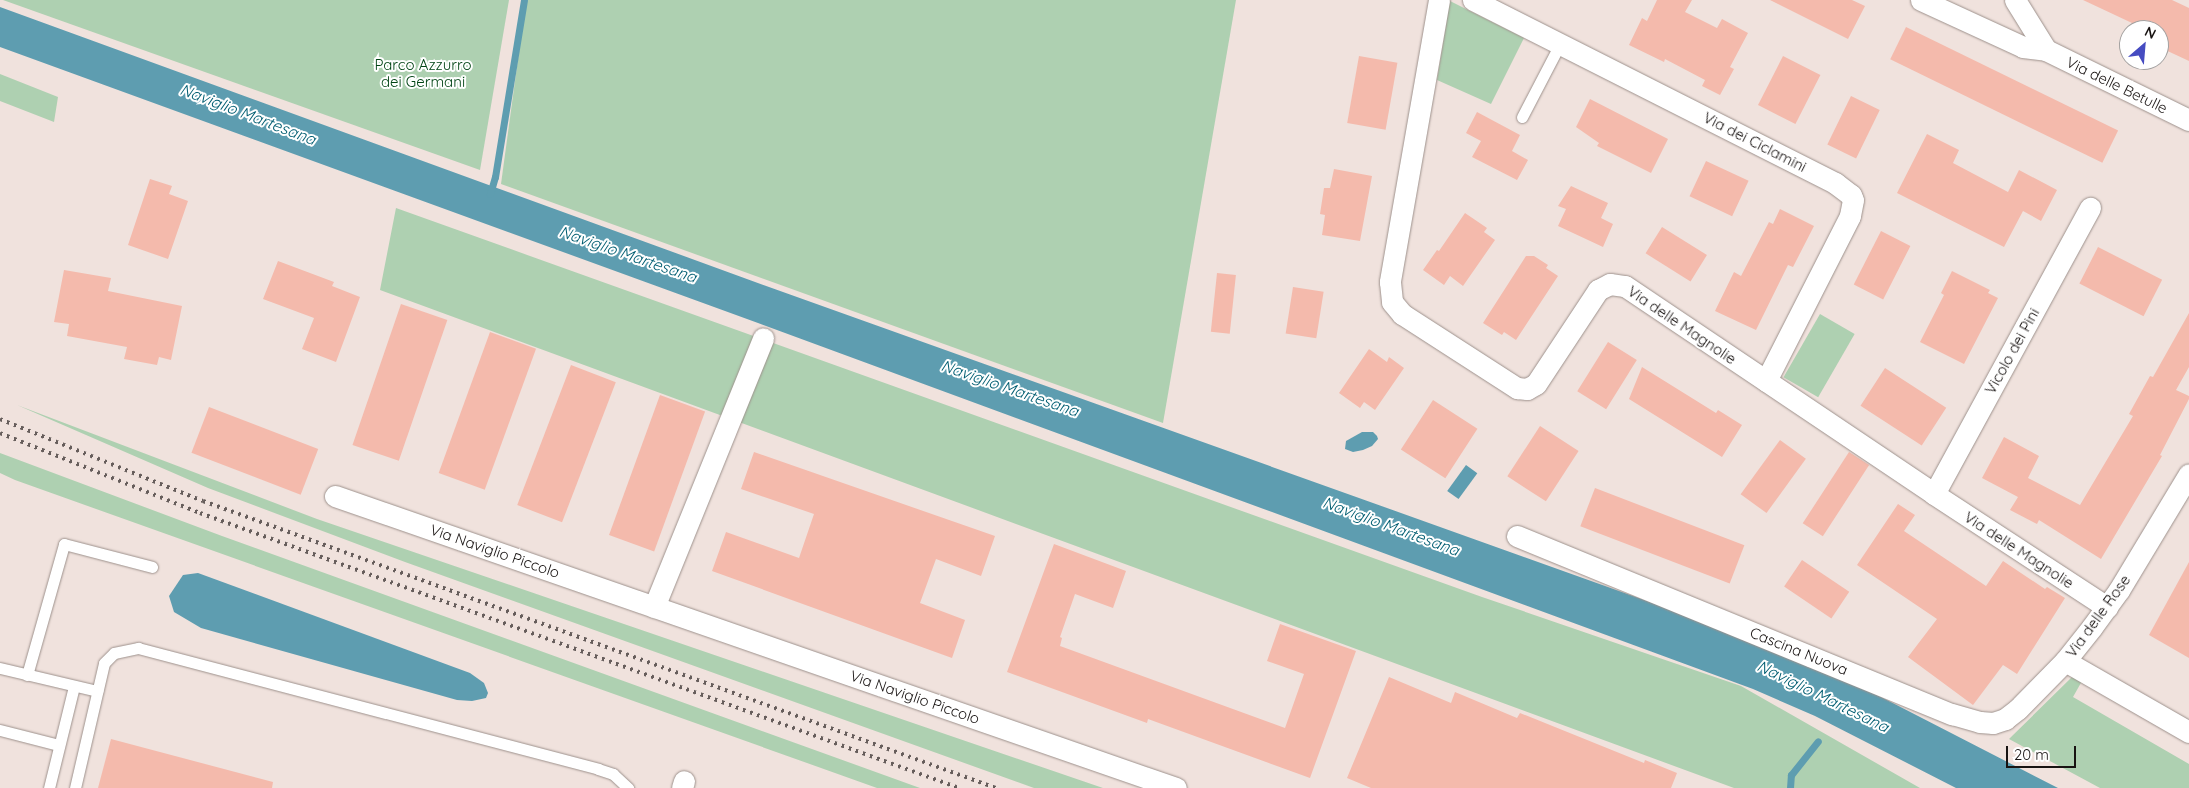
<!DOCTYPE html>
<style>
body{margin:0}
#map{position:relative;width:2189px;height:788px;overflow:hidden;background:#f0e2dd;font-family:Quicksand,sans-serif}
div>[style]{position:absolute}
.green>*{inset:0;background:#aed0b1;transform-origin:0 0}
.water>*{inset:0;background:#5e9db0;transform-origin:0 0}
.stream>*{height:7px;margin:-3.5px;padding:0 3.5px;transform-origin:3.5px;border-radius:3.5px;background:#5e9db0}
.building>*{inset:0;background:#f4baac;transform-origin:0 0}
.roads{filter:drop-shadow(0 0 1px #9d918c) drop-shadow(0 0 1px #9d918c)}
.service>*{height:11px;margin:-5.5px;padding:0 5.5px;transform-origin:5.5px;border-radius:5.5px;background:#fff}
.minor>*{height:21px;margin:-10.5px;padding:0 10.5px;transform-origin:10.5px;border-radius:10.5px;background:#fff}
.rail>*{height:4px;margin-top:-2px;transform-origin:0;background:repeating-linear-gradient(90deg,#665d5b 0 2.5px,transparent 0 7.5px)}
span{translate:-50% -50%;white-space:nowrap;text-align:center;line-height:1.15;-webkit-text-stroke:4px #fff;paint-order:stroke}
.park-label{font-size:15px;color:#014414}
.street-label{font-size:15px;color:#181312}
.water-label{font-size:16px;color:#005d71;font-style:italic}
.north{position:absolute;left:2119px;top:20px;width:50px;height:50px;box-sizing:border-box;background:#fff;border:1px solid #a3a1a0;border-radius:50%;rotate:27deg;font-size:14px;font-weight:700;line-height:20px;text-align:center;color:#181312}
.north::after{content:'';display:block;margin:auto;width:18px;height:22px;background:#464cc1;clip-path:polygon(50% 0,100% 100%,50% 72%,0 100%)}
.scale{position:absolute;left:2006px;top:746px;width:70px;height:22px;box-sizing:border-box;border:2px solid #181312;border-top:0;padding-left:6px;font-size:15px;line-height:18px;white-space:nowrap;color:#181312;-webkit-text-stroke:4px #fff;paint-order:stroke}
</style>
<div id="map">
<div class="green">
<i style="clip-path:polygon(3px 0,509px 0,480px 170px)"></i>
<i style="clip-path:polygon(526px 0,1236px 0,1163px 423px,501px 184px)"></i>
<i style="clip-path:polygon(1450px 1px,1524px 38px,1491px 104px,1437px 80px)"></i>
<i style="clip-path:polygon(0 74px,58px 97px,54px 122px,0 101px)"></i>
<i style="clip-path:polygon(396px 208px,1482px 597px,1741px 686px,1920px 788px,1734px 788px,380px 290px)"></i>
<i style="left:1820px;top:314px;width:40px;height:73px;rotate:30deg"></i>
<i style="clip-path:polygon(17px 405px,317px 519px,1103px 788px,1034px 788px,405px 562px,208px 488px)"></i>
<i style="clip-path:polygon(0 453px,222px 536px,920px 788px,877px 788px,15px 480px,0 473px)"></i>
<i style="clip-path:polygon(2072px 677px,2082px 681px,2073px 697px,2189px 764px,2189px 788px,2100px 788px,2009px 739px)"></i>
</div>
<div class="water">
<i style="clip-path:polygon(0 7px,769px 287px,1731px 631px,1850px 681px,2058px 788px,1956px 788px,1815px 716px,1753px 689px,758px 323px,0 47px)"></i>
<i style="clip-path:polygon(1362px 432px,1373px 432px,1377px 436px,1378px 439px,1372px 446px,1363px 450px,1353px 452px,1345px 449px,1346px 441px)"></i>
<i style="left:1466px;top:465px;width:14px;height:32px;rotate:36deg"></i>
<i style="clip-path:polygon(198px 573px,470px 673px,484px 683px,488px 693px,486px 698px,472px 701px,457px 700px,201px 628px,174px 612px,169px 596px,183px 575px)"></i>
</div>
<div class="stream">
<i style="left:490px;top:194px;width:18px;rotate:-74deg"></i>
<i style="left:495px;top:177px;width:179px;rotate:-80.7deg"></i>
<i style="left:1790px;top:788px;width:13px;rotate:-86deg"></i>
<i style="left:1791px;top:775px;width:43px;rotate:-51.5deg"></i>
</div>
<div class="building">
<i style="clip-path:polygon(1657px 0,1692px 0,1685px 12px,1717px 28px,1722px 19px,1748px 33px,1730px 67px,1734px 69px,1720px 95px,1702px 86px,1705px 80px,1665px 59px,1664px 62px,1629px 45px,1642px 18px,1647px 21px)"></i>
<i style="clip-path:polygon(1770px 0,1852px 0,1865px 6px,1848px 39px)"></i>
<i style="clip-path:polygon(2083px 0,2172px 0,2189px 8px,2189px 61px,2159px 47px,2159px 30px,2129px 30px,2129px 32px,2128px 32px,2132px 23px)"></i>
<i style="left:1906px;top:27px;width:236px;height:36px;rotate:26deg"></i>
<i style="left:1359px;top:56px;width:39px;height:68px;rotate:10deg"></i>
<i style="left:1783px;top:56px;width:42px;height:55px;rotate:27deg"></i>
<i style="left:1851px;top:96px;width:32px;height:54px;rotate:26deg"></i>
<i style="clip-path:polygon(1590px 99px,1668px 139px,1651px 173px,1597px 146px,1599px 143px,1576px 127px)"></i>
<i style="clip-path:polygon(1477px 112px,1520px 135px,1512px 151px,1528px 160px,1517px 180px,1472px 157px,1481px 141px,1466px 133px)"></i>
<i style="clip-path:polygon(1927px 134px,1959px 150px,1953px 163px,2008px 192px,2019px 170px,2057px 190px,2041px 221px,2023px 211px,2004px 247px,1897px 193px)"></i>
<i style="left:1706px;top:161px;width:47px;height:39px;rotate:25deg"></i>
<i style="clip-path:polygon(1334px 169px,1372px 176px,1360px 241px,1322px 235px,1325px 215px,1320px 214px,1324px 188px,1330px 188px)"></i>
<i style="clip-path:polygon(150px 179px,172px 186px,169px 194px,188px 201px,168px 259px,128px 245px)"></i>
<i style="clip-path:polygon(1571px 186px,1608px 203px,1601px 218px,1613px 224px,1603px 247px,1558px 226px,1566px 209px,1558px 206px)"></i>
<i style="clip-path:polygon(1780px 209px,1814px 226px,1793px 267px,1788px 265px,1756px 330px,1715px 311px,1734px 272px,1741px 276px,1769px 222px,1773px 224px)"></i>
<i style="clip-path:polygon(1465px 213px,1487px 228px,1484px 232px,1495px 240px,1463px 286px,1450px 276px,1444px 285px,1423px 270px,1437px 250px,1439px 251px)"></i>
<i style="left:1662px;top:227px;width:53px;height:31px;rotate:32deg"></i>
<i style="left:1881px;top:231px;width:33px;height:60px;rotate:27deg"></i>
<i style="left:2098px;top:247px;width:72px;height:41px;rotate:27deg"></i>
<i style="clip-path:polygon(1526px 256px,1534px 256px,1548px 265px,1546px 268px,1558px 276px,1516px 340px,1504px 332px,1502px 335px,1483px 323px)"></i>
<i style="clip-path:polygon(278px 261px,334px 282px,332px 286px,360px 297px,336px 362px,302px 349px,314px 318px,263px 299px)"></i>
<i style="clip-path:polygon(64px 270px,111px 278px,108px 291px,182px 306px,171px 360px,159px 357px,157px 365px,124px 359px,127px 347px,67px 336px,69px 324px,54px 322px)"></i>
<i style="clip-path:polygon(1952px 271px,1990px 290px,1988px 293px,1998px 298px,1964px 364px,1920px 342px,1944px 295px,1941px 293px)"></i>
<i style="left:1217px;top:273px;width:19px;height:59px;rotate:6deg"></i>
<i style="left:1293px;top:287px;width:31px;height:47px;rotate:9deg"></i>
<i style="left:401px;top:304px;width:49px;height:149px;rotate:19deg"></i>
<i style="clip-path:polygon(2189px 313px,2189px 367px,2176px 390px,2189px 396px,2189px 399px,2160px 455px,2162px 456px,2101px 559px,2039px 520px,2037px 524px,2010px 510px,2018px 497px,1982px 478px,2004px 437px,2039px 456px,2028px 478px,2080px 505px,2133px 416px,2129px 414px,2150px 376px,2153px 377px)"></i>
<i style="left:490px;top:332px;width:49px;height:150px;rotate:20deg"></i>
<i style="left:1608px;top:342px;width:34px;height:58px;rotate:32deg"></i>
<i style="clip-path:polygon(1369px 349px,1387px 362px,1389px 357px,1404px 368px,1375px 410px,1364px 402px,1360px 408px,1339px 393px)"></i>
<i style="left:571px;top:365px;width:48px;height:150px;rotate:21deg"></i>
<i style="clip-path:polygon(1642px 367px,1716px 413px,1718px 410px,1742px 425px,1722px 457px,1629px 399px)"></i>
<i style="left:1885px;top:368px;width:73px;height:45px;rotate:33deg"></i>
<i style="left:660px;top:395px;width:48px;height:149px;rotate:20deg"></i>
<i style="left:1433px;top:400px;width:53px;height:59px;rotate:33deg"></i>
<i style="left:209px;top:407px;width:117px;height:49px;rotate:21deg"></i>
<i style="left:1540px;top:426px;width:46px;height:60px;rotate:33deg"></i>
<i style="left:1780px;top:440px;width:32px;height:67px;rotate:36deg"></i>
<i style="clip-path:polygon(754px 452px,995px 536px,981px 576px,936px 559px,920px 603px,965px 620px,952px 658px,712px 571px,726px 532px,799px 558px,814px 514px,741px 489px)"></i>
<i style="left:1849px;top:452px;width:24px;height:85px;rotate:33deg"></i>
<i style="left:1595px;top:488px;width:160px;height:41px;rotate:21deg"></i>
<i style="clip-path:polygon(1898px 504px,1915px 515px,1904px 531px,1986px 586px,2003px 561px,2045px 589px,2047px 587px,2065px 598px,2017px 674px,2003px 665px,1973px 705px,1908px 657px,1937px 619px,1857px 565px)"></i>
<i style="clip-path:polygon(1054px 544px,1126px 571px,1113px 608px,1075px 594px,1060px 637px,1062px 638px,1060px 646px,1285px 728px,1304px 674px,1267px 661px,1280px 624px,1356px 651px,1310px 778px,1148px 719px,1147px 723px,1007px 672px)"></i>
<i style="left:1802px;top:560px;width:57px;height:32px;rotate:34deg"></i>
<i style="clip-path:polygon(2189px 562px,2189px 658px,2149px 635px)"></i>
<i style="clip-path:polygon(1389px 677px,1451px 703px,1455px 692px,1517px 718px,1520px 713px,1644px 763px,1645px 760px,1677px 773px,1671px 788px,1371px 788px,1347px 778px)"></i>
<i style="clip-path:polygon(111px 739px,273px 782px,272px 788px,98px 788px)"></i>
</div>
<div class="roads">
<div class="service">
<i style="left:1522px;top:117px;width:82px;rotate:-62.5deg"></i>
<i style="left:0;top:668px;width:100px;rotate:13.3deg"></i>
<i style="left:27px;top:675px;width:136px;rotate:-74.2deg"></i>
<i style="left:64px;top:544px;width:91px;rotate:14.6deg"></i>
<i style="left:0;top:730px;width:61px;rotate:14.3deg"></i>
<i style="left:49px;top:788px;width:105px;rotate:-76.2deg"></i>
<i style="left:75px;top:788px;width:128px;rotate:-76.9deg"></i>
<i style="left:104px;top:663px;width:14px;rotate:-45deg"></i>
<i style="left:114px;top:653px;width:25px;rotate:-12deg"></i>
<i style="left:138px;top:648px;width:476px;rotate:14.7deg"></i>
<i style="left:598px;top:769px;width:16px;rotate:18deg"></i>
<i style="left:613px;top:774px;width:21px;rotate:43deg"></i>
</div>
<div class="minor">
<i style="left:1439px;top:0;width:286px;rotate:99.9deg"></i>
<i style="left:1390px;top:282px;width:20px;rotate:84deg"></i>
<i style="left:1392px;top:302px;width:16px;rotate:50deg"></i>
<i style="left:1402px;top:314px;width:137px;rotate:32.8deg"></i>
<i style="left:1517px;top:388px;width:10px;rotate:6deg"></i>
<i style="left:1527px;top:389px;width:10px;rotate:-29deg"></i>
<i style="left:1536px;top:384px;width:113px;rotate:-56.6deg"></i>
<i style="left:1598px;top:290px;width:13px;rotate:-27deg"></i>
<i style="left:1610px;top:284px;width:15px;rotate:8deg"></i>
<i style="left:1625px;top:286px;width:372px;rotate:33.9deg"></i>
<i style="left:1934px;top:494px;width:207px;rotate:33.2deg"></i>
<i style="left:1473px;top:0;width:406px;rotate:26.8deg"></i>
<i style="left:1835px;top:183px;width:20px;rotate:37deg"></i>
<i style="left:1851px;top:195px;width:5px;rotate:68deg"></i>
<i style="left:1853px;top:200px;width:16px;rotate:101deg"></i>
<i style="left:1850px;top:216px;width:185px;rotate:117deg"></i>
<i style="left:1921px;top:0;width:112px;rotate:24.7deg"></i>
<i style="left:2023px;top:47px;width:23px;rotate:7deg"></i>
<i style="left:2046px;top:50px;width:159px;rotate:26.1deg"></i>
<i style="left:2015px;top:0;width:59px;rotate:58.2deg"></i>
<i style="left:1934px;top:494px;width:326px;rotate:-61.4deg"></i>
<i style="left:335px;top:496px;width:890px;rotate:19.15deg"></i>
<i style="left:1517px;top:536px;width:470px;rotate:22.3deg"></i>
<i style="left:1952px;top:714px;width:29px;rotate:16deg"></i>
<i style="left:1980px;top:722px;width:13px;rotate:4deg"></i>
<i style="left:1993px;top:723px;width:13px;rotate:-18deg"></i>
<i style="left:2005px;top:719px;width:16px;rotate:-38deg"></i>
<i style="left:2018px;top:709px;width:67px;rotate:-45.6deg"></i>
<i style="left:2065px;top:661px;width:43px;rotate:-51.5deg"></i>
<i style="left:2092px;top:627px;width:46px;rotate:-53.9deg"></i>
<i style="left:2119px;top:590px;width:135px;rotate:-58.9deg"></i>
<i style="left:654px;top:607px;width:290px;rotate:-67.9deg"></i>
<i style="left:2065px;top:661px;width:143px;rotate:29.8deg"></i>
<i style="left:682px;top:788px;width:7px;rotate:-74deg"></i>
</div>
</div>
<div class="rail">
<i style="left:0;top:419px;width:219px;rotate:22deg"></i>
<i style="left:203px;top:501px;width:843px;rotate:19.9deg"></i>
<i style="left:0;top:433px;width:215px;rotate:21.8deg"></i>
<i style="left:200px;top:513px;width:807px;rotate:19.92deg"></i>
</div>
<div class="park-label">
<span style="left:423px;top:73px">Parco Azzurro<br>dei Germani</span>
</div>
<div class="street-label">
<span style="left:2117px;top:85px;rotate:26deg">Via delle Betulle</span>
<span style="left:1755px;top:142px;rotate:27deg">Via dei Ciclamini</span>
<span style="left:1682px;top:325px;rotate:34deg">Via delle Magnolie</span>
<span style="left:2012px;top:351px;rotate:-61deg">Vicolo dei Pini</span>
<span style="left:2019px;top:550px;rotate:33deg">Via delle Magnolie</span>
<span style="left:495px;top:551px;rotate:19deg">Via Naviglio Piccolo</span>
<span style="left:2098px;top:616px;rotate:-54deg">Via delle Rose</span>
<span style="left:1799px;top:651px;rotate:22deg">Cascina Nuova</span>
<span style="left:915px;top:697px;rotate:19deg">Via Naviglio Piccolo</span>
</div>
<div class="water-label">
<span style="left:248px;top:114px;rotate:21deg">Naviglio Martesana</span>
<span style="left:628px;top:254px;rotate:19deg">Naviglio Martesana</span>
<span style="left:1010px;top:388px;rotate:19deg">Naviglio Martesana</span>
<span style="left:1391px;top:526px;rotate:20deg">Naviglio Martesana</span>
<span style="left:1823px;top:696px;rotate:26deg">Naviglio Martesana</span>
</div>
<div class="north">N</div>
<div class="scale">20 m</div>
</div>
